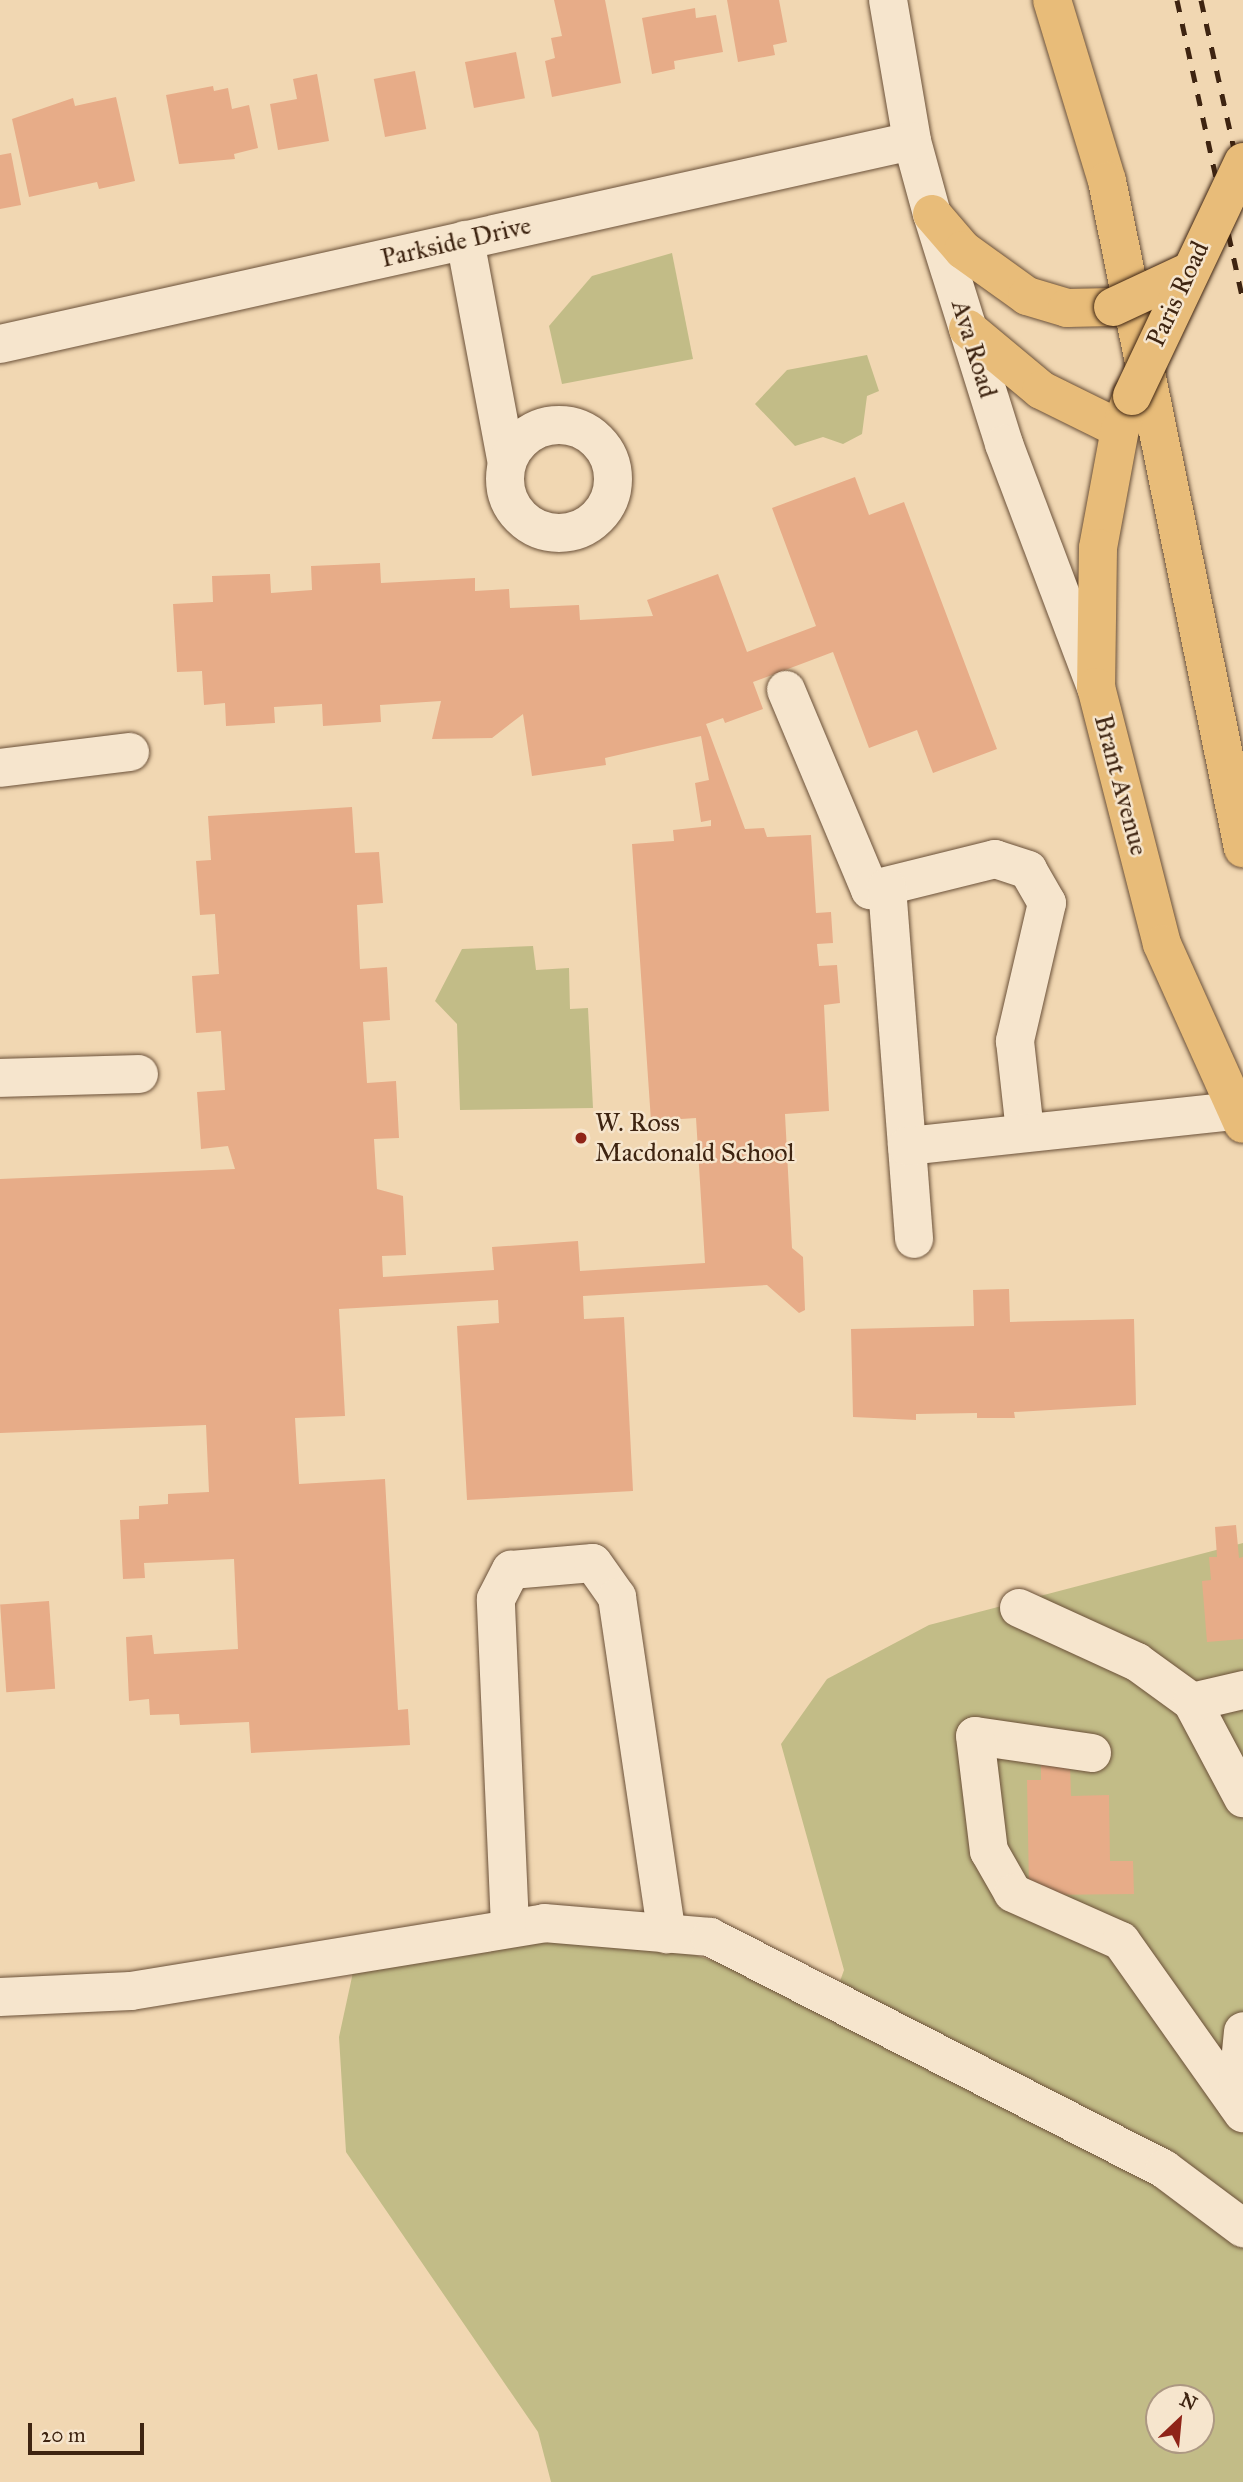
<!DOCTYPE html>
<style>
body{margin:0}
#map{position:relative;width:1243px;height:2482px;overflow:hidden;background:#f1d7b2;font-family:"IM FELL Great Primer",serif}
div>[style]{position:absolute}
.green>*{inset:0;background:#c2bc87}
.building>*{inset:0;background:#e7ac88;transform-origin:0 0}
.roads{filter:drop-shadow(0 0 2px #6b5139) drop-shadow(0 0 2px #6b5139)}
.minor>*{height:38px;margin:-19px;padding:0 19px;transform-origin:19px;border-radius:19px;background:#f6e5cd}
.minor>.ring{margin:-19px;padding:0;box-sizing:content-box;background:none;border:38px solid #f6e5cd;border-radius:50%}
.major>*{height:38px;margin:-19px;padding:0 19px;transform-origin:19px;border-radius:19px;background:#e8bc79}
.rail>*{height:5px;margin-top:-2.5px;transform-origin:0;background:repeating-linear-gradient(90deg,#3e2411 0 12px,transparent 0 24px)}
.bridges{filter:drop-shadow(0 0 2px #3e2411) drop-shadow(0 0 2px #3e2411)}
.major-bridge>*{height:38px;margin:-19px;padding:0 19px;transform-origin:19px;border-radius:19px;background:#e8bc79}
.dots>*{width:19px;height:19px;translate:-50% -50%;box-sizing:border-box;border:4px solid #f6e5cd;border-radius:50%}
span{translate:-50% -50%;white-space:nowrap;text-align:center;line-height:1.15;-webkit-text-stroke:5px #f6e5cd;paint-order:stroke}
.street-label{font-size:26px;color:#3e2411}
.poi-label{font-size:26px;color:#3e2411}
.left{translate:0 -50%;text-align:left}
.north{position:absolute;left:1145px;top:2384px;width:70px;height:70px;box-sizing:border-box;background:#f6e5cd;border:2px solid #ac9882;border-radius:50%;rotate:26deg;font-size:19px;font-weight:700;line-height:28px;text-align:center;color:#3e2411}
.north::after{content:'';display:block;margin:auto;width:24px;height:32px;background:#8f2418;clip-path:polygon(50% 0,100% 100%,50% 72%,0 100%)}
.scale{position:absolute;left:28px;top:2423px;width:116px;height:32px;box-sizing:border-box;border:4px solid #3e2411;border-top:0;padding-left:9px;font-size:21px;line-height:24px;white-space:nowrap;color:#3e2411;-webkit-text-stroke:5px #f6e5cd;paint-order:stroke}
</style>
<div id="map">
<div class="green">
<i style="clip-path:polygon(672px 253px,693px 359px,562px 384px,549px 326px,592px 276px)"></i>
<i style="clip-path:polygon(867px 355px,879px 391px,867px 396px,862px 434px,843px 444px,823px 437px,795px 446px,755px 404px,787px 370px)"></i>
<i style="clip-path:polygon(533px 946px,536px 970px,569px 968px,570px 1009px,588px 1008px,593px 1108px,460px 1110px,457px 1024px,435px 1001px,462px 949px)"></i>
<i style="clip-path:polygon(evenodd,1243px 1543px,1243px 2482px,551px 2482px,538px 2432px,346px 2152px,339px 2037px,355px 1963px,620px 1932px,834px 1998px,844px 1970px,781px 1744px,827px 1679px,929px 1625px,1243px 1543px,1159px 2398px,1201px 2398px,1201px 2440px,1159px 2440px,1159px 2398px)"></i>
</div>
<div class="building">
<i style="clip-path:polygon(554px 0,605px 0,621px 83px,552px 97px,545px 61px,555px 58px,551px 38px,562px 36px)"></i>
<i style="clip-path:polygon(727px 0,779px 0,787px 42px,773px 45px,775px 55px,738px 62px)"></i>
<i style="clip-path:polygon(695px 8px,696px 18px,716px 15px,723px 52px,674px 61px,675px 69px,652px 74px,642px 18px)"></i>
<i style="left:516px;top:52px;width:47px;height:52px;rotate:79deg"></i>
<i style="left:415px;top:71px;width:59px;height:42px;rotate:79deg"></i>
<i style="clip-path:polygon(317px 74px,329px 141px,278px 150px,270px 104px,297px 99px,293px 79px)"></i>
<i style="clip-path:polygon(213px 86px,214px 91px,228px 88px,232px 109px,249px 105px,258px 148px,234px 154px,235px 159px,179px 164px,166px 95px)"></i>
<i style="clip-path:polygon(116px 97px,135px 181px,99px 189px,97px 182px,29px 197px,12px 119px,73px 98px,75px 106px)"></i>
<i style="clip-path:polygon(11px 153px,21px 205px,0 209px,0 155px)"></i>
<i style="clip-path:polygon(855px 477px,869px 515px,904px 502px,997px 749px,933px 773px,917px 730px,869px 748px,833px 652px,753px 682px,763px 709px,725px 723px,723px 718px,706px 724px,745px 829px,764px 828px,767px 837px,811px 835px,816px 913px,831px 912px,833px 943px,817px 944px,819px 966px,837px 965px,840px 1003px,824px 1005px,829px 1111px,785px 1114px,792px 1248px,803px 1257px,805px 1310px,799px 1313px,767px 1285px,583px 1296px,584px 1319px,624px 1317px,633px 1491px,467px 1500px,457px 1326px,499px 1323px,498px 1300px,339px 1309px,345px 1416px,295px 1418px,299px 1484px,385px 1479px,398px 1710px,408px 1709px,410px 1745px,251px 1753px,249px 1722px,180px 1725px,179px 1714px,150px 1715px,149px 1699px,129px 1701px,126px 1637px,152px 1635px,154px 1654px,238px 1649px,234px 1559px,144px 1563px,145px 1578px,123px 1579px,120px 1520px,139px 1519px,139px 1506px,168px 1504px,168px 1494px,209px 1492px,206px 1425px,0 1433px,0 1179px,235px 1169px,228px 1146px,201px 1149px,197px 1092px,225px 1090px,221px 1031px,196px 1033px,192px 976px,219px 974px,215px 914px,200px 915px,196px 861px,211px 860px,208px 816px,352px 807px,355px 853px,379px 852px,383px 903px,357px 905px,360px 969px,387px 967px,390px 1020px,363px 1022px,367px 1083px,396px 1081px,399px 1138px,374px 1139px,377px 1189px,403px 1196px,406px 1255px,382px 1256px,383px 1277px,494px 1270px,492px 1247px,578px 1241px,580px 1271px,705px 1263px,696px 1118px,651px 1121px,632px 844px,674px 841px,673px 830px,711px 826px,711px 820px,701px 822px,695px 783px,709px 780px,701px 736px,605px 758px,606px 765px,532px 776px,523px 714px,492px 738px,432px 739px,441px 701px,380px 705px,381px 722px,323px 726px,322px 704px,274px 707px,275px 723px,226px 726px,225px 703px,204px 705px,202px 671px,177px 672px,173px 604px,213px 602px,212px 576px,270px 574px,271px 593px,312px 590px,311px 566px,380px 563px,381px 583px,475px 578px,475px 591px,509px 589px,510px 608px,579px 605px,580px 620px,653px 616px,647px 600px,718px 574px,747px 652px,816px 626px,772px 508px)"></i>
<i style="clip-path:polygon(1009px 1289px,1010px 1322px,1134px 1319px,1136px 1405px,1014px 1412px,1015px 1418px,977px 1418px,977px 1413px,916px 1414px,916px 1420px,853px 1417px,851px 1329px,974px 1326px,973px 1290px)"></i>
<i style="clip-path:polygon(1236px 1525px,1239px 1558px,1243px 1557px,1243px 1639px,1207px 1642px,1202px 1581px,1211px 1580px,1209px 1557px,1217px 1557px,1215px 1527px)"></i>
<i style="left:49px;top:1601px;width:88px;height:49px;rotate:86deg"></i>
<i style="clip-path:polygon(1041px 1764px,1070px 1764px,1071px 1796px,1109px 1795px,1110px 1861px,1133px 1861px,1134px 1894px,1040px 1895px,1029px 1888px,1027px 1780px,1041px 1780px)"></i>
</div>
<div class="roads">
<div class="minor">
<i style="left:888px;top:0;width:143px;rotate:80.3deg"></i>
<i style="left:912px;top:141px;width:76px;rotate:74.7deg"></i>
<i style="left:932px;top:214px;width:241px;rotate:72.6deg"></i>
<i style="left:1004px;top:444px;width:260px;rotate:69.3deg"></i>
<i style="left:465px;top:240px;width:223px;rotate:79.4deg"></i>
<i style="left:0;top:344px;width:934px;rotate:-12.55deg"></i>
<i class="ring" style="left:505px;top:425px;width:70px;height:70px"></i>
<i style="left:786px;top:690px;width:217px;rotate:67.2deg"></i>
<i style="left:870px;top:890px;width:129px;rotate:-13.9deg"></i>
<i style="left:995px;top:859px;width:35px;rotate:18deg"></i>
<i style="left:1028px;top:870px;width:38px;rotate:60deg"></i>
<i style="left:1047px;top:903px;width:142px;rotate:103.1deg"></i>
<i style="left:1015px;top:1041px;width:92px;rotate:83.7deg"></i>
<i style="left:0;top:768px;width:131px;rotate:-7deg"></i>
<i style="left:887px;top:887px;width:353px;rotate:85.6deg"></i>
<i style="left:0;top:1078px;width:139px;rotate:-1.6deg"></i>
<i style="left:907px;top:1146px;width:332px;rotate:-6.1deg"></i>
<i style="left:1019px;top:1608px;width:130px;rotate:24.6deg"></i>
<i style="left:1137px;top:1662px;width:68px;rotate:36deg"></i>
<i style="left:1192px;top:1702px;width:109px;rotate:62deg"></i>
<i style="left:1192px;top:1702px;width:52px;rotate:-13.2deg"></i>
<i style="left:1092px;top:1753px;width:118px;rotate:-171.7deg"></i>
<i style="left:975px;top:1736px;width:116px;rotate:83.1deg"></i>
<i style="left:989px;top:1851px;width:48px;rotate:60.3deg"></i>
<i style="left:1013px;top:1893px;width:118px;rotate:24deg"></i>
<i style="left:1121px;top:1941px;width:211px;rotate:54.7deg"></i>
<i style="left:510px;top:1926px;width:327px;rotate:-92.5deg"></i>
<i style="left:496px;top:1599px;width:33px;rotate:-63deg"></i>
<i style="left:511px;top:1570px;width:82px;rotate:-4.9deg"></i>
<i style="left:593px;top:1563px;width:42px;rotate:54.8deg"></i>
<i style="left:617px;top:1597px;width:341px;rotate:81.6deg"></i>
<i style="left:0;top:1997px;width:131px;rotate:-2.6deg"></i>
<i style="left:131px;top:1991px;width:419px;rotate:-9.3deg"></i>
<i style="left:544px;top:1923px;width:167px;rotate:4.8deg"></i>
<i style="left:710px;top:1937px;width:510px;rotate:27.07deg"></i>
<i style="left:1164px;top:2169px;width:99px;rotate:36.8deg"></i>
<i style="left:1236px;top:2103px;width:72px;rotate:-84.4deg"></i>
</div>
<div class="major">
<i style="left:1052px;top:0;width:189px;rotate:73.1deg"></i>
<i style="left:1107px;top:181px;width:681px;rotate:78.48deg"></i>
<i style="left:932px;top:214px;width:48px;rotate:49.3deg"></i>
<i style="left:963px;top:250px;width:79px;rotate:35.7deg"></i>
<i style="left:1027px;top:296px;width:42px;rotate:16.7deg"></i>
<i style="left:1067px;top:308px;width:46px;rotate:-1.2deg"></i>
<i style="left:968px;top:329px;width:95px;rotate:39.9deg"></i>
<i style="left:1041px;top:390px;width:88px;rotate:26.3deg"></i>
<i style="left:1132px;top:396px;width:35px;rotate:110deg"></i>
<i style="left:1120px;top:429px;width:121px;rotate:100.5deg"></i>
<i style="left:1098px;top:548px;width:139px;rotate:90.8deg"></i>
<i style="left:1096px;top:687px;width:265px;rotate:75.6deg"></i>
<i style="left:1162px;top:944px;width:197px;rotate:65.8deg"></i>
</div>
</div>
<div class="rail">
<i style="left:1177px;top:0;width:307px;rotate:77.6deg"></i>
<i style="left:1201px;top:0;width:195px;rotate:77.5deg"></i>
</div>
<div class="bridges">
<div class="major-bridge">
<i style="left:1113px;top:307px;width:81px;rotate:-25deg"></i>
<i style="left:1132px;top:396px;width:259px;rotate:-64.6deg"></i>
</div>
</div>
<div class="dots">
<i style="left:581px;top:1138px;background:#8f2418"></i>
</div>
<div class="street-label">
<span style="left:456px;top:242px;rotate:-13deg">Parkside Drive</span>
<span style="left:1178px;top:294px;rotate:-65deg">Paris Road</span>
<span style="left:974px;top:349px;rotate:73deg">Ava Road</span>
<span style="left:1121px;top:785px;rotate:75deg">Brant Avenue</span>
</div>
<div class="poi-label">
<span class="left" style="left:595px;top:1138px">W. Ross<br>Macdonald School</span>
</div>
<div class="north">N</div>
<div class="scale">20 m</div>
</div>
